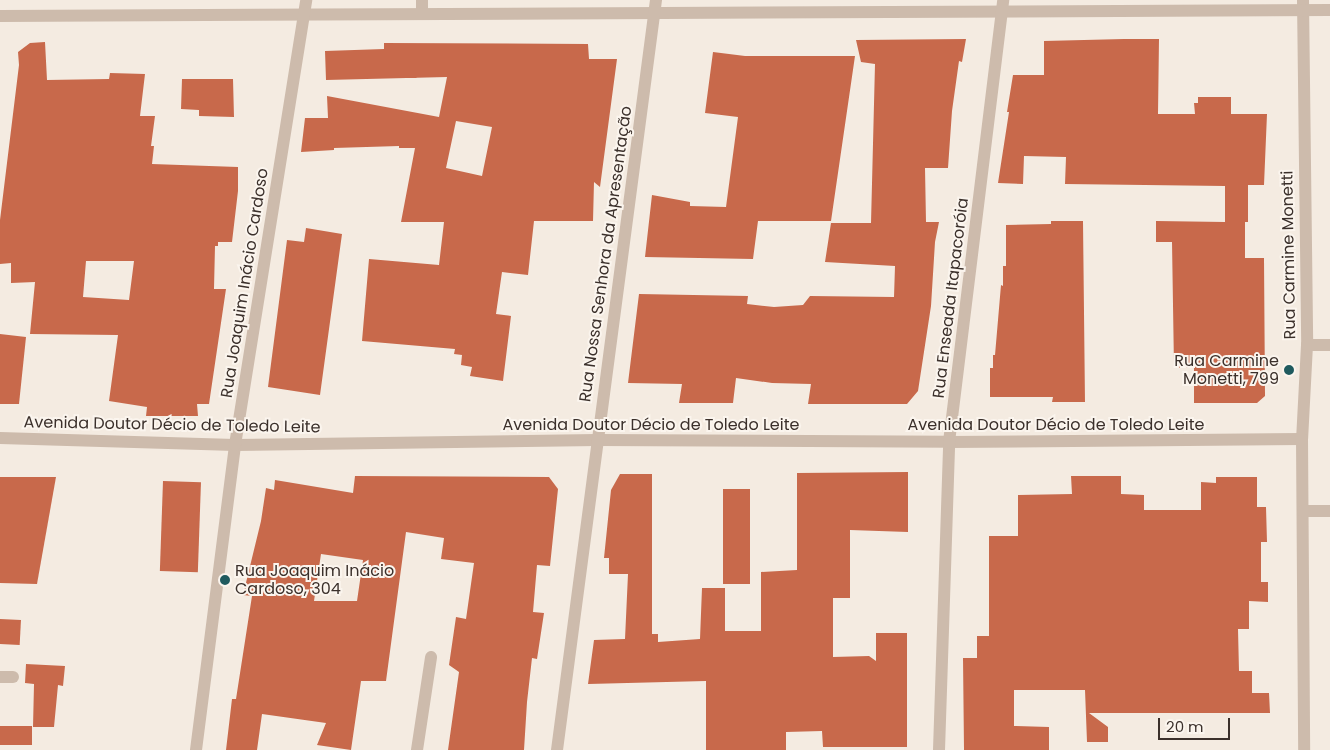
<!DOCTYPE html>
<meta charset="utf-8">
<style>
body{margin:0}
#map{position:relative;width:1330px;height:750px;overflow:hidden;background:#f4ebe1;font-family:Poppins,sans-serif}
div>[style]{position:absolute}
.building>*{inset:0;background:#c8694b;transform-origin:0 0}
.service>*{height:12px;margin:-6px;padding:0 6px;transform-origin:6px;border-radius:6px;background:#cdbbac}
.minor>*{height:12px;margin:-6px;padding:0 6px;transform-origin:6px;border-radius:6px;background:#cdbbac}
.dots>*{width:14px;height:14px;translate:-50% -50%;box-sizing:border-box;border:2px solid #fbf5ee;border-radius:50%}
span{translate:-50% -50%;white-space:nowrap;text-align:center;line-height:1.15;-webkit-text-stroke:4px #fbf5ee;paint-order:stroke}
.street-label{font-size:16px;color:#3b302b}
.poi-label{font-size:16px;color:#3b302b}
.right{translate:-100% -50%;text-align:right}
.left{translate:0 -50%;text-align:left}
.scale{position:absolute;left:1158px;top:718px;width:72px;height:22px;box-sizing:border-box;border:2px solid #3b302b;border-top:0;padding-left:6px;font-size:15px;line-height:18px;white-space:nowrap;color:#3b302b;-webkit-text-stroke:4px #fbf5ee;paint-order:stroke}
</style>
<div id="map">
<div class="building">
<i style="clip-path:polygon(966px 39px,962px 62px,959px 61px,952px 111px,948px 168px,925px 168px,926px 222px,939px 222px,935px 242px,931px 306px,918px 391px,907px 404px,808px 404px,811px 384px,772px 383px,736px 378px,733px 403px,679px 403px,682px 384px,628px 383px,639px 294px,748px 296px,747px 304px,774px 307px,803px 305px,810px 296px,894px 297px,895px 266px,825px 262px,831px 223px,871px 223px,875px 64px,861px 62px,856px 40px)"></i>
<i style="clip-path:polygon(1124px 39px,1159px 39px,1158px 114px,1195px 114px,1194px 103px,1198px 103px,1198px 97px,1231px 97px,1231px 114px,1267px 114px,1264px 185px,1248px 185px,1248px 222px,1245px 222px,1245px 258px,1264px 258px,1265px 396px,1257px 403px,1194px 403px,1194px 367px,1174px 368px,1172px 242px,1156px 242px,1156px 221px,1225px 222px,1225px 186px,1065px 184px,1066px 157px,1024px 156px,1023px 184px,998px 183px,1009px 112px,1007px 112px,1013px 75px,1044px 75px,1044px 41px)"></i>
<i style="clip-path:polygon(evenodd,45px 42px,47px 80px,109px 79px,110px 73px,145px 74px,140px 116px,155px 116px,151px 146px,154px 146px,152px 164px,238px 167px,238px 191px,232px 242px,218px 242px,218px 246px,215px 246px,214px 289px,226px 289px,209px 404px,197px 404px,198px 416px,146px 416px,147px 407px,109px 401px,118px 335px,30px 334px,35px 282px,11px 283px,11px 263px,0 264px,0 220px,19px 65px,18px 52px,30px 43px,45px 42px,86px 261px,134px 261px,129px 300px,83px 297px,86px 261px)"></i>
<i style="clip-path:polygon(evenodd,384px 43px,588px 44px,589px 59px,617px 59px,600px 187px,594px 182px,593px 221px,534px 221px,528px 275px,502px 272px,496px 314px,511px 316px,503px 381px,470px 376px,472px 367px,461px 365px,462px 355px,454px 354px,455px 349px,362px 341px,369px 259px,439px 265px,444px 222px,401px 222px,415px 148px,399px 148px,399px 146px,334px 148px,334px 150px,301px 152px,305px 118px,328px 118px,327px 96px,439px 117px,447px 77px,326px 80px,325px 51px,384px 49px,384px 43px,456px 121px,492px 127px,482px 176px,446px 168px,456px 121px)"></i>
<i style="clip-path:polygon(713px 52px,745px 56px,855px 56px,831px 221px,758px 221px,753px 259px,645px 257px,652px 195px,690px 202px,690px 206px,726px 207px,738px 117px,705px 113px)"></i>
<i style="clip-path:polygon(182px 79px,233px 79px,234px 117px,199px 116px,199px 110px,181px 109px)"></i>
<i style="clip-path:polygon(1051px 221px,1083px 221px,1085px 402px,1052px 402px,1053px 397px,990px 397px,990px 368px,993px 368px,993px 355px,995px 355px,1001px 285px,1003px 286px,1003px 266px,1006px 266px,1006px 225px,1051px 224px)"></i>
<i style="clip-path:polygon(306px 228px,342px 234px,320px 395px,268px 387px,287px 240px,304px 242px)"></i>
<i style="clip-path:polygon(0 334px,26px 337px,19px 404px,0 404px)"></i>
<i style="clip-path:polygon(908px 472px,908px 532px,850px 530px,850px 598px,833px 598px,833px 657px,869px 656px,876px 661px,876px 633px,907px 633px,907px 747px,823px 747px,822px 731px,786px 732px,786px 750px,706px 750px,706px 681px,588px 684px,594px 640px,625px 639px,628px 574px,609px 574px,609px 558px,604px 558px,611px 490px,620px 474px,652px 474px,652px 634px,658px 634px,658px 642px,700px 639px,702px 588px,725px 588px,725px 631px,761px 631px,761px 572px,797px 570px,797px 473px)"></i>
<i style="clip-path:polygon(evenodd,355px 476px,549px 477px,558px 489px,550px 566px,537px 565px,533px 612px,544px 613px,537px 659px,532px 658px,527px 702px,524px 750px,448px 750px,459px 672px,449px 665px,456px 617px,466px 619px,474px 563px,441px 559px,444px 538px,406px 532px,386px 681px,361px 681px,351px 750px,317px 745px,326px 723px,262px 714px,257px 750px,226px 750px,232px 699px,236px 699px,252px 596px,243px 595px,261px 521px,266px 488px,274px 490px,275px 480px,353px 493px,355px 476px,321px 554px,363px 560px,357px 601px,314px 601px,321px 554px)"></i>
<i style="clip-path:polygon(1071px 476px,1121px 476px,1121px 494px,1144px 495px,1144px 510px,1201px 510px,1201px 482px,1216px 483px,1216px 477px,1257px 477px,1257px 507px,1266px 507px,1267px 542px,1261px 542px,1261px 582px,1268px 582px,1268px 602px,1249px 601px,1249px 629px,1238px 629px,1239px 671px,1252px 671px,1252px 693px,1269px 693px,1270px 713px,1089px 713px,1108px 727px,1108px 742px,1087px 742px,1085px 690px,1014px 690px,1014px 726px,1049px 727px,1049px 750px,964px 750px,963px 658px,977px 658px,977px 636px,989px 636px,989px 536px,1018px 536px,1018px 495px,1072px 494px)"></i>
<i style="clip-path:polygon(0 477px,56px 477px,37px 584px,0 583px)"></i>
<i style="left:163px;top:481px;width:38px;height:90px;rotate:2deg"></i>
<i style="left:723px;top:489px;width:27px;height:95px"></i>
<i style="left:0;top:619px;width:21px;height:25px;rotate:3deg"></i>
<i style="clip-path:polygon(26px 664px,65px 666px,63px 686px,58px 685px,54px 727px,33px 727px,34px 684px,25px 683px)"></i>
<i style="left:32px;top:726px;width:19px;height:32px;rotate:90deg"></i>
</div>
<div class="service">
<i style="left:422px;top:0;width:13px;rotate:90deg"></i>
<i style="left:0;top:677px;width:13px"></i>
<i style="left:417px;top:750px;width:94px;rotate:-81.4deg"></i>
</div>
<div class="minor">
<i style="left:1303px;top:0;width:345px;rotate:89.3deg"></i>
<i style="left:1307px;top:345px;width:94px;rotate:93deg"></i>
<i style="left:1302px;top:439px;width:311px;rotate:89.6deg"></i>
<i style="left:0;top:16px;width:1330px;rotate:-0.26deg"></i>
<i style="left:1307px;top:345px;width:23px"></i>
<i style="left:0;top:438px;width:235px;rotate:1.7deg"></i>
<i style="left:235px;top:445px;width:362px;rotate:-0.8deg"></i>
<i style="left:597px;top:440px;width:352px;rotate:0.3deg"></i>
<i style="left:949px;top:442px;width:353px;rotate:-0.5deg"></i>
<i style="left:1303px;top:511px;width:27px"></i>
<i style="left:196px;top:750px;width:307px;rotate:-82.7deg"></i>
<i style="left:235px;top:445px;width:451px;rotate:-80.9deg"></i>
<i style="left:557px;top:750px;width:757px;rotate:-82.48deg"></i>
<i style="left:939px;top:750px;width:308px;rotate:-88.1deg"></i>
<i style="left:949px;top:442px;width:445px;rotate:-83deg"></i>
</div>
<div class="dots">
<i style="left:1289px;top:370px;background:#1f5a5e"></i>
<i style="left:225px;top:580px;background:#1f5a5e"></i>
</div>
<div class="street-label">
<span style="left:606px;top:254px;rotate:-82deg">Rua Nossa Senhora da Apresentação</span>
<span style="left:1289px;top:255px;rotate:-91deg">Rua Carmine Monetti</span>
<span style="left:245px;top:283px;rotate:-81deg">Rua Joaquim Inácio Cardoso</span>
<span style="left:951px;top:298px;rotate:-83deg">Rua Enseada Itapacoróia</span>
<span style="left:172px;top:425px;rotate:1deg">Avenida Doutor Décio de Toledo Leite</span>
<span style="left:651px;top:425px">Avenida Doutor Décio de Toledo Leite</span>
<span style="left:1056px;top:425px">Avenida Doutor Décio de Toledo Leite</span>
</div>
<div class="poi-label">
<span class="right" style="left:1279px;top:370px">Rua Carmine<br>Monetti, 799</span>
<span class="left" style="left:235px;top:580px">Rua Joaquim Inácio<br>Cardoso, 304</span>
</div>
<div class="scale">20 m</div>
</div>
